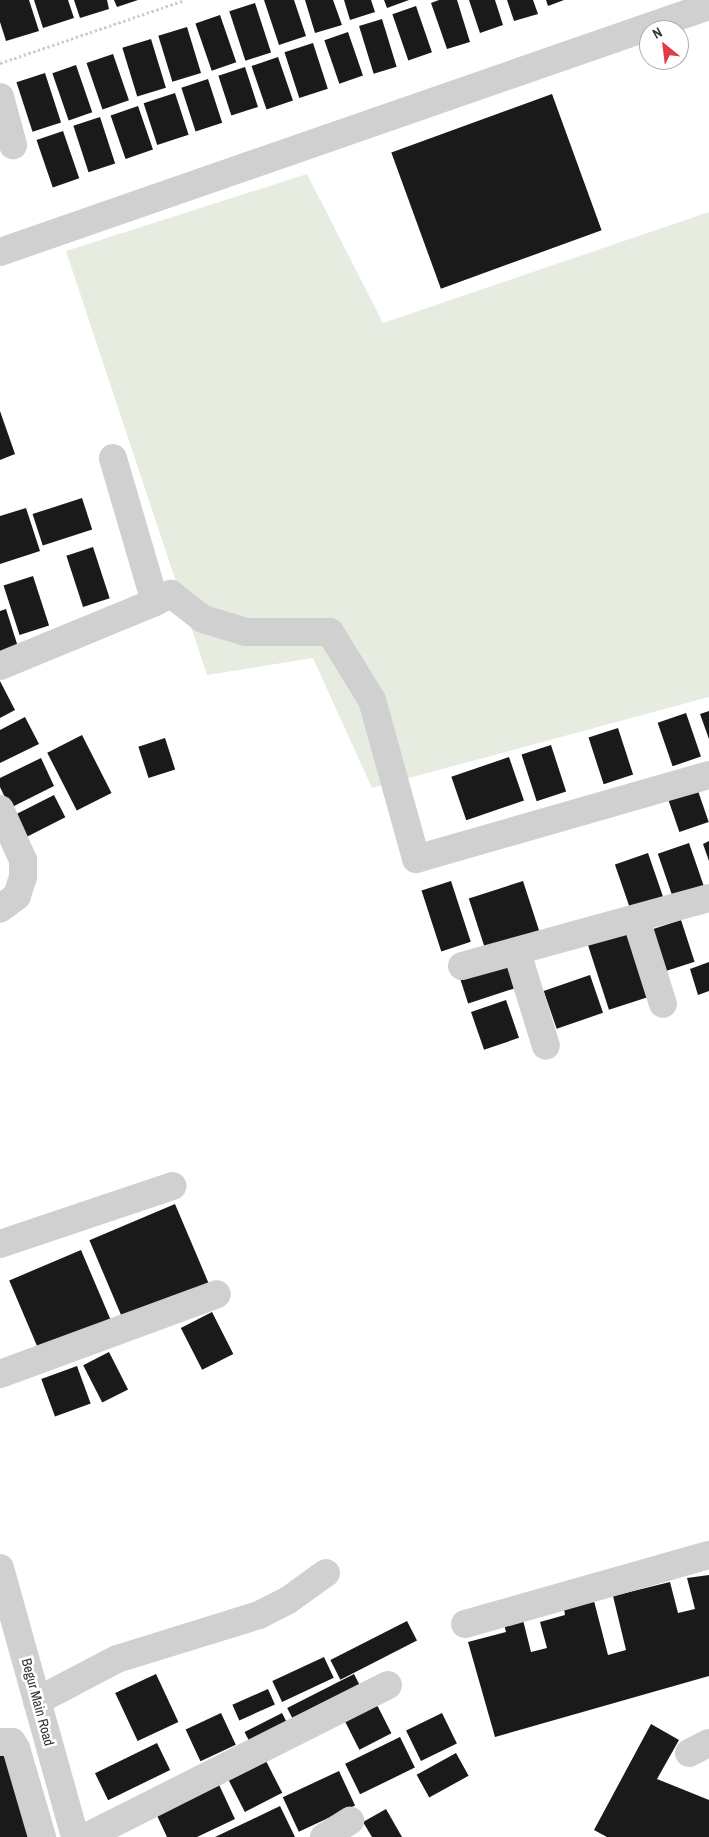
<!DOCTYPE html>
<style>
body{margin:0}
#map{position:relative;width:709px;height:1837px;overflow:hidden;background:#fff;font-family:"Archivo Narrow",sans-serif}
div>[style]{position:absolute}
.green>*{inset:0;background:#e6ecdf}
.building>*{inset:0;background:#1a1a1a;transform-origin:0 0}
.path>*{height:3px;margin-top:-1.5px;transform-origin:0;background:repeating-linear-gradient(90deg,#cdcdcd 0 2.5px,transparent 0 5px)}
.minor>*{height:28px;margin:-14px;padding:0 14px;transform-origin:14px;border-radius:14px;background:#d0d0d0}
span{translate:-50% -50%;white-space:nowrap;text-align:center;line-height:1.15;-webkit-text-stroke:5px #fff;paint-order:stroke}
.street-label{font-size:14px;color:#333}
.north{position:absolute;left:639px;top:20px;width:50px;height:50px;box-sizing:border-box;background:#fff;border:1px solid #adadad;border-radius:50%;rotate:331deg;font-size:14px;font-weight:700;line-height:20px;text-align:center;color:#333}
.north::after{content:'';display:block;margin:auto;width:18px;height:22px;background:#e63946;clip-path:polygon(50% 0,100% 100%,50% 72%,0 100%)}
</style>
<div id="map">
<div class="green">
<i style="clip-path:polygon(307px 174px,383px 323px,709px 212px,709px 697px,372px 788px,313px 658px,207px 675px,66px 251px)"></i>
</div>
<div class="building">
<i style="clip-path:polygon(0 0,29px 0,39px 31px,6px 41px,0 22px)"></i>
<i style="clip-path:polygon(34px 0,68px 0,74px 18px,43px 28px)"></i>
<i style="clip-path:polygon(74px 0,107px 0,109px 9px,80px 18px)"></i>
<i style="clip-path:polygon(114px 0,138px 0,117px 7px)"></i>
<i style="clip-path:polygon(264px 0,294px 0,306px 36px,279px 45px)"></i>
<i style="clip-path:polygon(305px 0,333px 0,342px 25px,315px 33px)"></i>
<i style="clip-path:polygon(344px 0,371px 0,375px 12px,350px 20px)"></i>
<i style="clip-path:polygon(384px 0,409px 0,387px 8px)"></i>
<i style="clip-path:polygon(439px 0,457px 0,470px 42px,447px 49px,431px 3px)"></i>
<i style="clip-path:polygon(469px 0,495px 0,503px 25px,480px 33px)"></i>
<i style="clip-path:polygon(507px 0,533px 0,538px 14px,514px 21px)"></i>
<i style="clip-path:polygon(546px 0,564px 0,548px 6px)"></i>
<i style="left:255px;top:3px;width:52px;height:27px;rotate:72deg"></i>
<i style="left:416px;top:6px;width:49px;height:25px;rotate:71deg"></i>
<i style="left:220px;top:15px;width:50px;height:26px;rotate:71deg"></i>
<i style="left:382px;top:19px;width:50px;height:24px;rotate:73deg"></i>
<i style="left:187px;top:27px;width:48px;height:30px;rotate:73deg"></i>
<i style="left:348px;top:32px;width:46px;height:25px;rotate:71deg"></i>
<i style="left:151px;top:39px;width:51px;height:30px;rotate:73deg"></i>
<i style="left:313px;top:43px;width:48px;height:30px;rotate:72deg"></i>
<i style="left:113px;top:54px;width:49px;height:28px;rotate:71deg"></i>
<i style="left:278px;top:57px;width:46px;height:28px;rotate:71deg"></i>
<i style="left:76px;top:65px;width:50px;height:25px;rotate:71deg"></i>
<i style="left:245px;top:67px;width:42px;height:28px;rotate:72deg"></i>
<i style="left:45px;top:73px;width:52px;height:30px;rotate:72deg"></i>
<i style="left:208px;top:79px;width:46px;height:28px;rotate:72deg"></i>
<i style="left:175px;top:93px;width:44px;height:33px;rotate:72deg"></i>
<i style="left:552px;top:94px;width:145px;height:171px;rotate:70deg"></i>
<i style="left:138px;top:106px;width:46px;height:29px;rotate:71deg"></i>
<i style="left:100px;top:117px;width:49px;height:28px;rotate:72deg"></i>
<i style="left:63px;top:131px;width:50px;height:28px;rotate:71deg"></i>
<i style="clip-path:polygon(0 411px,15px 454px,0 460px)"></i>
<i style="left:82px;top:498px;width:33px;height:52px;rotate:72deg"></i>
<i style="clip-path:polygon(26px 508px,40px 551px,0 564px,0 516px)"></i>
<i style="left:93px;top:547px;width:54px;height:28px;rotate:72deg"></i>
<i style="left:33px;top:576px;width:52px;height:31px;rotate:72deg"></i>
<i style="clip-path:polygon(6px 609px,18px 647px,0 653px,0 611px)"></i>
<i style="clip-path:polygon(0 681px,15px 710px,0 718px)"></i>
<i style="clip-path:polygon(709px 711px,709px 739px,700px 714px)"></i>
<i style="left:686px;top:713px;width:46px;height:30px;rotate:71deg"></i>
<i style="clip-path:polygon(25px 717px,39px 744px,0 763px,0 730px)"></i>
<i style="left:618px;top:728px;width:49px;height:31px;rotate:72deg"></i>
<i style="left:82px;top:735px;width:65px;height:39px;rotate:63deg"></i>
<i style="left:165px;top:738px;width:33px;height:28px;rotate:72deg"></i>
<i style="left:551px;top:745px;width:49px;height:31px;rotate:72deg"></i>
<i style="left:509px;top:757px;width:46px;height:61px;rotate:71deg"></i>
<i style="clip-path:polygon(41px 758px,54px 786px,10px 808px,0 787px,0 778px)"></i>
<i style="left:696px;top:785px;width:39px;height:31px;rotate:71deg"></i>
<i style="left:54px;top:795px;width:25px;height:47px;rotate:63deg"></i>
<i style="clip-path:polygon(709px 841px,709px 861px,703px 844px)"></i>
<i style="left:689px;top:843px;width:46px;height:33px;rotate:71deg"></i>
<i style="left:648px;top:853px;width:46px;height:35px;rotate:71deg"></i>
<i style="left:451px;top:881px;width:64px;height:31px;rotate:72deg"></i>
<i style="left:523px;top:881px;width:52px;height:57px;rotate:72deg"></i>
<i style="left:681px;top:920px;width:44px;height:30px;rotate:72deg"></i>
<i style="left:627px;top:926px;width:74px;height:43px;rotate:72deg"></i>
<i style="left:508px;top:961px;width:28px;height:51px;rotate:72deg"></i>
<i style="clip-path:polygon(709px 962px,709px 991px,698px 995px,690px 969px)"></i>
<i style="left:590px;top:975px;width:40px;height:49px;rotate:71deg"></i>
<i style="left:506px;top:1000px;width:40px;height:37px;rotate:71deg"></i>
<i style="left:175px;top:1204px;width:86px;height:93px;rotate:67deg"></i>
<i style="left:81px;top:1250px;width:84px;height:78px;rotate:67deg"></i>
<i style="left:212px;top:1312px;width:47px;height:35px;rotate:63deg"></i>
<i style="left:109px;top:1352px;width:42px;height:29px;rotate:63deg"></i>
<i style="left:77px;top:1366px;width:40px;height:38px;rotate:70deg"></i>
<i style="clip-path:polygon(709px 1575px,709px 1676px,495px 1737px,468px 1642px,506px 1632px,504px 1624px,523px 1620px,531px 1652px,547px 1648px,540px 1622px,565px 1615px,564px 1609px,594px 1601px,608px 1655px,626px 1650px,613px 1596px,670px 1582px,678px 1613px,695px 1609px,687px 1578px)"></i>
<i style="left:407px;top:1621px;width:22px;height:86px;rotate:63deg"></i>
<i style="left:324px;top:1657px;width:23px;height:57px;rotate:65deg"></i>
<i style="left:156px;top:1674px;width:53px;height:45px;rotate:65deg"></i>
<i style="left:354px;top:1674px;width:20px;height:75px;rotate:63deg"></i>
<i style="left:268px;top:1689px;width:17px;height:39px;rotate:66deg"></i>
<i style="left:376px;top:1703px;width:34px;height:36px;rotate:63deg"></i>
<i style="left:221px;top:1713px;width:35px;height:39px;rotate:65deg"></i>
<i style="left:282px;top:1713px;width:20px;height:42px;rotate:63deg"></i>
<i style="left:442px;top:1713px;width:34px;height:40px;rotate:64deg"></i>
<i style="clip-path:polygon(651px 1724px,679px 1740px,657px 1779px,709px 1800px,709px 1837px,607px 1837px,594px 1830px)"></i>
<i style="left:400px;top:1737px;width:34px;height:61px;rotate:64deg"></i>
<i style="left:157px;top:1743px;width:30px;height:69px;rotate:64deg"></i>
<i style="clip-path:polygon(8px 1746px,31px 1837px,0 1837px,0 1748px)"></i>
<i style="left:456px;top:1753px;width:26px;height:45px;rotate:61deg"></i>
<i style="left:265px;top:1759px;width:38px;height:42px;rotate:63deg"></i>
<i style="left:339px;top:1771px;width:38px;height:62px;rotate:65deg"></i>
<i style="clip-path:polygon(214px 1774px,235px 1819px,197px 1837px,167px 1837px,152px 1805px)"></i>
<i style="clip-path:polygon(280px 1806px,295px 1837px,215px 1837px)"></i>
<i style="clip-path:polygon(386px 1809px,402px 1837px,372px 1837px,363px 1822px)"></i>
</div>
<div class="path">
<i style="left:0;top:63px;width:195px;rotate:-18.8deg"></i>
</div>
<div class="minor">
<i style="left:0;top:97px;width:50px;rotate:74.8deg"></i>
<i style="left:0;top:252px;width:750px;rotate:-19.14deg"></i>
<i style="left:155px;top:602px;width:18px;rotate:-27deg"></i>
<i style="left:171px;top:594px;width:41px;rotate:38deg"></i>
<i style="left:203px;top:619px;width:45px;rotate:16.8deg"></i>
<i style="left:246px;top:632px;width:84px"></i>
<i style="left:330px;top:632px;width:80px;rotate:58.3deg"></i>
<i style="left:372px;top:700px;width:165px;rotate:74.5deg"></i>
<i style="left:416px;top:859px;width:305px;rotate:-16deg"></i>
<i style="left:0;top:666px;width:168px;rotate:-22.4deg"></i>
<i style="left:155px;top:602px;width:150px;rotate:-106.3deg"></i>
<i style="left:0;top:809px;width:56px;rotate:65.7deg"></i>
<i style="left:23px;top:860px;width:17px;rotate:90deg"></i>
<i style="left:23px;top:877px;width:20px;rotate:108deg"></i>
<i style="left:17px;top:896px;width:21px;rotate:143deg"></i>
<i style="left:636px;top:919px;width:89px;rotate:72.4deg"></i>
<i style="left:517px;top:952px;width:98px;rotate:72.9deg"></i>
<i style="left:462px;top:966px;width:256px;rotate:-15.4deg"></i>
<i style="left:0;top:1244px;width:182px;rotate:-18.6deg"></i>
<i style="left:0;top:1374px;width:231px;rotate:-20.2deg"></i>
<i style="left:0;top:1568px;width:279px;rotate:74.4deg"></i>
<i style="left:465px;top:1624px;width:254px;rotate:-15.8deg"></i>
<i style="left:37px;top:1701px;width:90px;rotate:-27.7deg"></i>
<i style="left:117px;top:1659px;width:149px;rotate:-17.2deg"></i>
<i style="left:259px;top:1615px;width:31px;rotate:-27deg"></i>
<i style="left:287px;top:1601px;width:48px;rotate:-35.7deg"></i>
<i style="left:0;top:1742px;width:12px"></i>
<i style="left:12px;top:1742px;width:7px;rotate:56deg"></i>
<i style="left:16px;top:1748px;width:93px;rotate:73.7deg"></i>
<i style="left:689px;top:1753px;width:22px;rotate:-27deg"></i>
<i style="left:86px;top:1837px;width:338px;rotate:-26.7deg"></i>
<i style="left:324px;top:1837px;width:31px;rotate:-32deg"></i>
</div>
<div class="street-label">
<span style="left:38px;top:1702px;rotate:75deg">Begur Main Road</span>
</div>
<div class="north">N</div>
</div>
